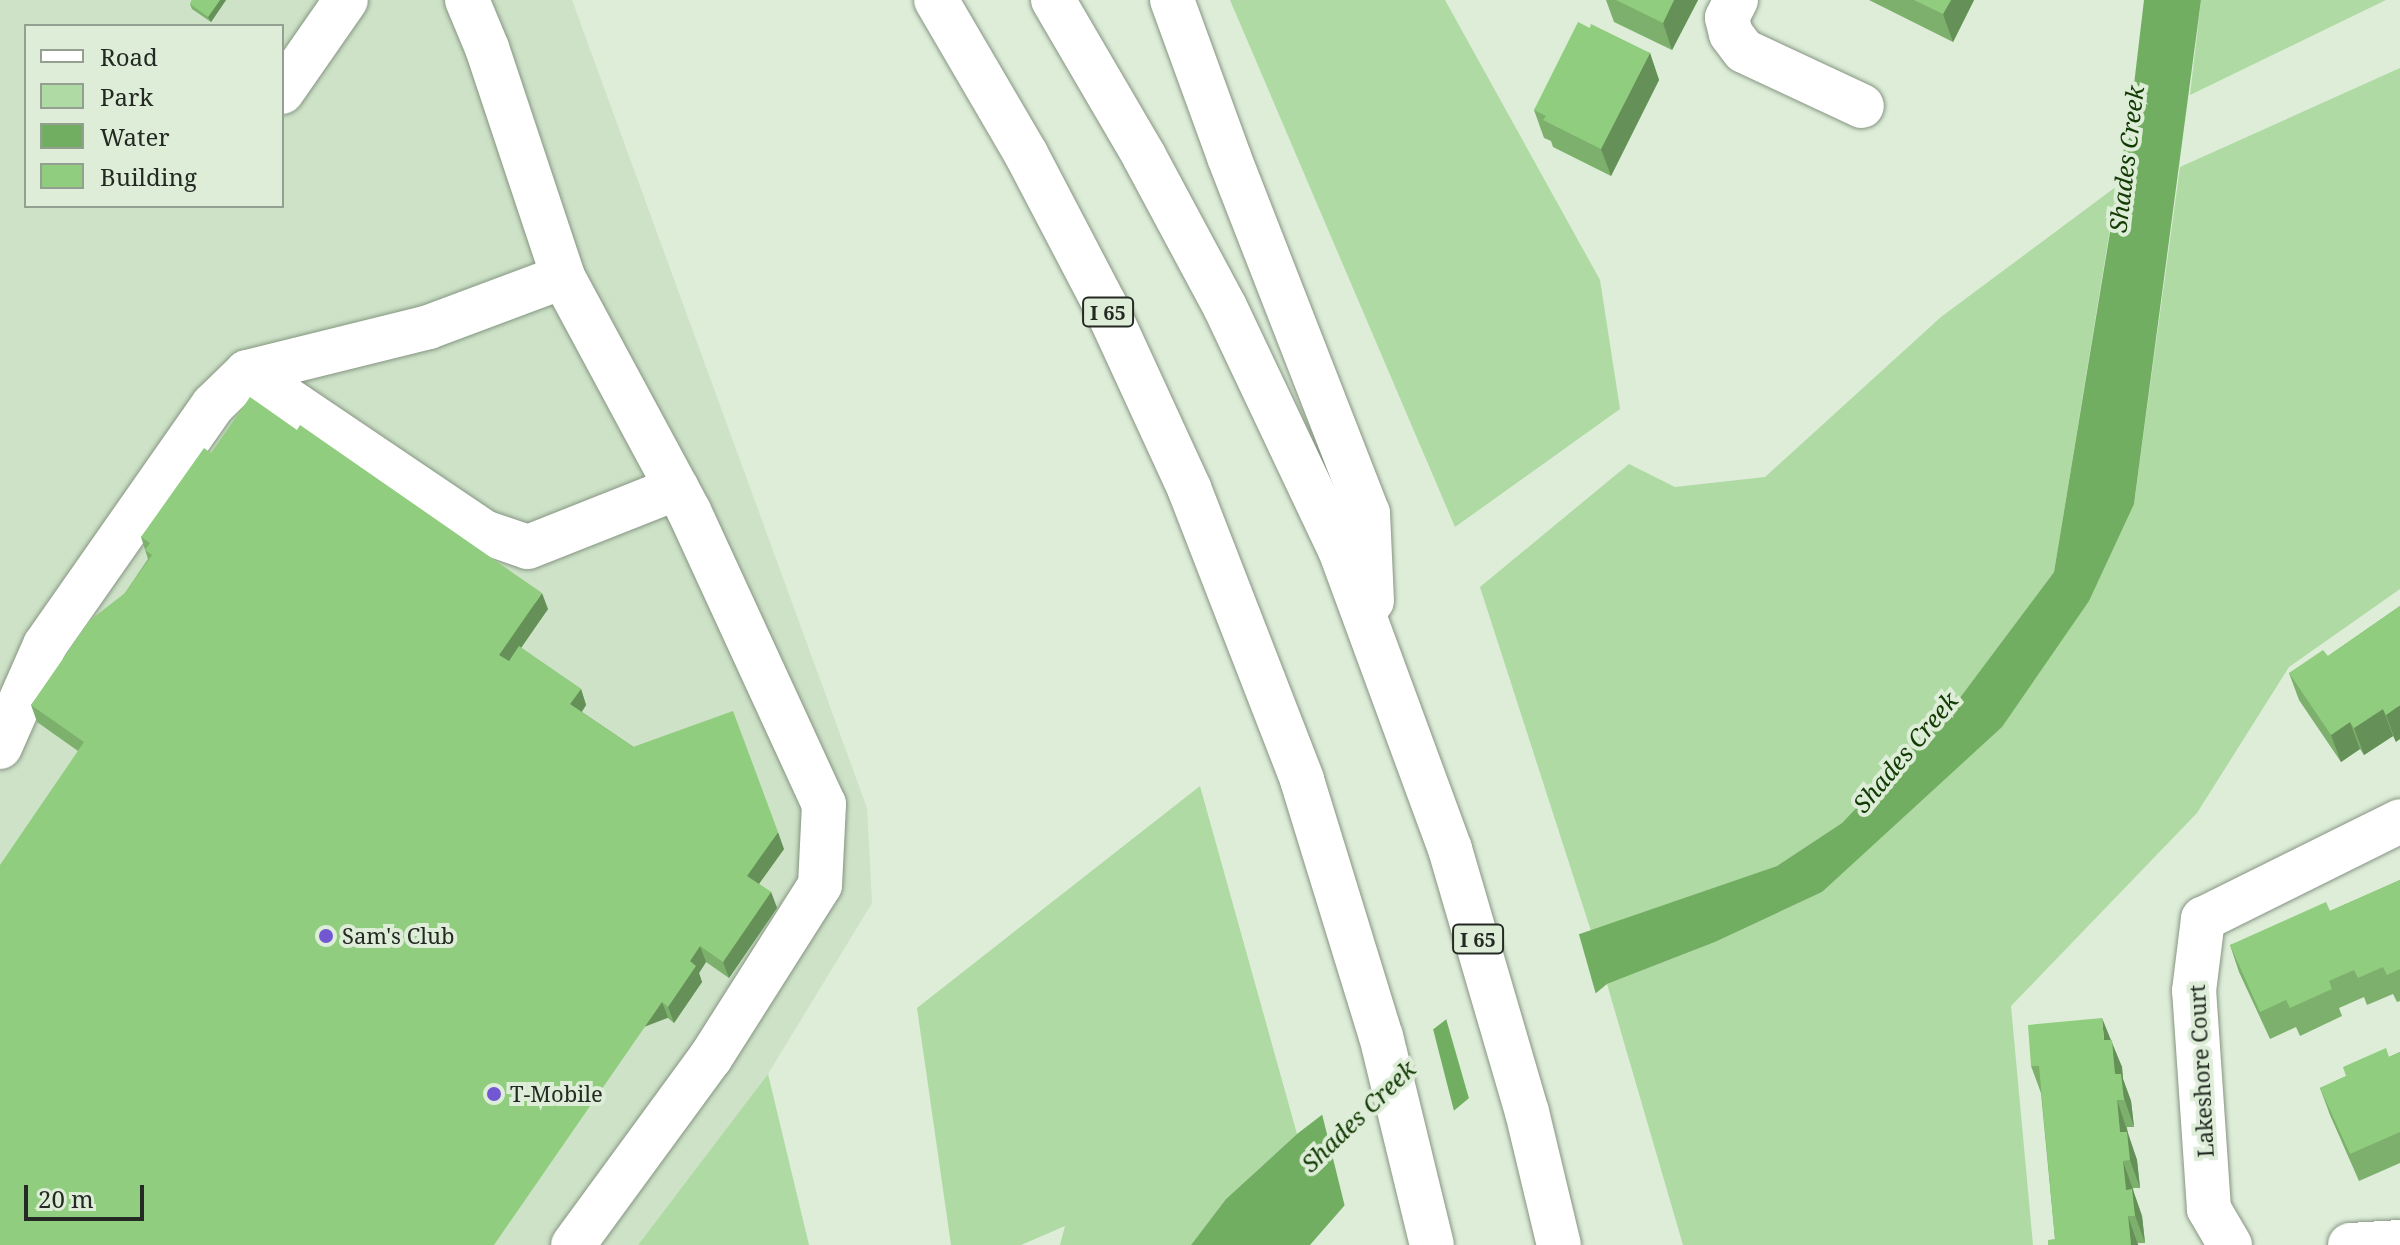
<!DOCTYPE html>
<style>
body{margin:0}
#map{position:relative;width:2400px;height:1245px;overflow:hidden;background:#ddedd8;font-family:"Noto Serif",serif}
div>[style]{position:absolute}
.built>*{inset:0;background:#cde2c7}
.green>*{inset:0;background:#afdaa3}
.water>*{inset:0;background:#72ae61}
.pier>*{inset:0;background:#ddedd8}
.roads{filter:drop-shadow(0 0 2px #869582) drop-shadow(0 0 2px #869582)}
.minor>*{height:44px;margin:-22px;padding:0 22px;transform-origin:22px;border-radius:22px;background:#fff}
.highway>*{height:44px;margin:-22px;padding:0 22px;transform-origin:22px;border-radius:22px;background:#fff}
.wall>*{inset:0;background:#7cb06c}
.shaded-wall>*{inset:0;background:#659058;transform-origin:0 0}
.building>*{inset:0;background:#90cd7e}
.dots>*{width:22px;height:22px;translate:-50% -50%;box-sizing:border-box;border:4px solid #ddedd8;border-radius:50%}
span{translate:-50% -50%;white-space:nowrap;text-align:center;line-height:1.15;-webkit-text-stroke:8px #ddedd8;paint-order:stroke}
.shield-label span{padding:2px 6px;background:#ddedd8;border:2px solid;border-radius:6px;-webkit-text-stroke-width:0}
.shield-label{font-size:20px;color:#242a23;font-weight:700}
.poi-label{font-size:22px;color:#242a23}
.left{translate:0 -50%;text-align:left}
.street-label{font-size:22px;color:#242a23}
.water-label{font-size:24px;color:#123a03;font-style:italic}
.legend{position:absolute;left:24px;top:24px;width:260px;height:184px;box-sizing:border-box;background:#ddedd8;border:2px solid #939f90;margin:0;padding:10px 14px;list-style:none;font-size:24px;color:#242a23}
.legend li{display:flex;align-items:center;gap:16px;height:40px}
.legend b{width:40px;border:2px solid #939f90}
.scale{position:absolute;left:24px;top:1185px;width:120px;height:36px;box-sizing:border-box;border:4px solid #242a23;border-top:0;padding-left:10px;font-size:24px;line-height:28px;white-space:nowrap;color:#242a23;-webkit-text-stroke:6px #ddedd8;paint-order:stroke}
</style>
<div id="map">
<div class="built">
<i style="clip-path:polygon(evenodd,0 0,572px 0,867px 808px,872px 903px,768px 1074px,638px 1245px,0 1245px,0 0,26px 26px,282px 26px,282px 206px,26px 206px,26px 26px)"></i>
</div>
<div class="green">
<i style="clip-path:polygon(1230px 0,1445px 0,1600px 280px,1620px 409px,1455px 527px)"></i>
<i style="clip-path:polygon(2201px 0,2386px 0,2190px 95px)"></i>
<i style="clip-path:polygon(2400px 68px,2400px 589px,2289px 667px,2197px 813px,2011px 1006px,2033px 1245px,1683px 1245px,1607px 984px,1715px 942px,1822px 892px,2134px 504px,2180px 167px)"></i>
<i style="clip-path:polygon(2117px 186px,2054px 572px,1956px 703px,1842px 823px,1777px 866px,1591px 931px,1480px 587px,1629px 464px,1675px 487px,1765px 477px,1941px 317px)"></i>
<i style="clip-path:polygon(1200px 786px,1297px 1134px,1226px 1199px,1191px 1245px,1060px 1245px,1065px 1226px,1021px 1245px,951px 1245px,917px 1008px)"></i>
<i style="clip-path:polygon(768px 1074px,809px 1245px,638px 1245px)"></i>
</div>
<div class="water">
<i style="clip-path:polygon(2144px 0,2201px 0,2134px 504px,2089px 601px,2002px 727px,1822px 892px,1715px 942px,1607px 984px,1358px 1190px,1310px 1245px,1191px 1245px,1226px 1199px,1297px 1134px,1539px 948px,1777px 866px,1842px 823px,1956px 703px,2054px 572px,2133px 93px)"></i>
</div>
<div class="pier">
<i style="clip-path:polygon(1578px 931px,1597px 998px,1470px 1102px,1445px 1015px,1536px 945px)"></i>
<i style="clip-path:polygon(1432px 1025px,1455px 1115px,1361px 1193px,1346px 1211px,1321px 1110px)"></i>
</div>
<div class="roads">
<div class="minor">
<i style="left:467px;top:0;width:52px;rotate:67.4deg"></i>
<i style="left:487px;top:48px;width:241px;rotate:71.6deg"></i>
<i style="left:1736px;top:0;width:20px;rotate:117deg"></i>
<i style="left:1727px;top:18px;width:16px;rotate:76deg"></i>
<i style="left:1731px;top:34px;width:21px;rotate:53deg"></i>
<i style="left:1744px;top:51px;width:130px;rotate:25deg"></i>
<i style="left:282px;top:92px;width:112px;rotate:-55.2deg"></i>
<i style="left:247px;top:372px;width:286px;rotate:34deg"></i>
<i style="left:484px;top:532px;width:46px;rotate:18.8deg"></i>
<i style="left:528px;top:547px;width:160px;rotate:-21.6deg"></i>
<i style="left:0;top:747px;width:111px;rotate:-66.2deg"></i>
<i style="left:45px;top:645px;width:293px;rotate:-55deg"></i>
<i style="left:213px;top:405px;width:47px;rotate:-44.1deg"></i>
<i style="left:247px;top:372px;width:187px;rotate:-13.9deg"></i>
<i style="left:429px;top:327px;width:143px;rotate:-20.5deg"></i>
<i style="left:563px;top:277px;width:266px;rotate:61.7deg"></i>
<i style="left:689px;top:511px;width:323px;rotate:65.3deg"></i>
<i style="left:824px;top:804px;width:81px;rotate:92.8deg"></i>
<i style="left:820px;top:885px;width:205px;rotate:122.4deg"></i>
<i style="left:710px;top:1058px;width:232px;rotate:126.2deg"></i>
<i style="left:2230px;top:1245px;width:42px;rotate:-120.3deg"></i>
<i style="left:2209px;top:1209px;width:219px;rotate:-93.9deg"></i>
<i style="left:2194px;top:991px;width:73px;rotate:-82.9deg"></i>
<i style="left:2203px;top:919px;width:220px;rotate:-26.4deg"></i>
<i style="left:2350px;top:1245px;width:50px;rotate:-3.4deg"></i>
</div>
<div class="highway">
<i style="left:936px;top:0;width:178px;rotate:59.7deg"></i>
<i style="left:1026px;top:154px;width:168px;rotate:62.4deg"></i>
<i style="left:1104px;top:303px;width:204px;rotate:65.3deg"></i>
<i style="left:1189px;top:488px;width:313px;rotate:68.8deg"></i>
<i style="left:1302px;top:780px;width:268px;rotate:72.9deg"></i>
<i style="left:1381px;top:1036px;width:215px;rotate:76.3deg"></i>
<i style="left:1053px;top:0;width:181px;rotate:59.7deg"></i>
<i style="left:1144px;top:156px;width:171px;rotate:61.8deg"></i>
<i style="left:1225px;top:307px;width:269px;rotate:64.7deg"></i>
<i style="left:1340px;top:550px;width:319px;rotate:69.8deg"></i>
<i style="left:1450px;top:849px;width:274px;rotate:73.7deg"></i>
<i style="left:1527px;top:1112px;width:137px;rotate:76.5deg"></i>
<i style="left:1172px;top:0;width:167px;rotate:70deg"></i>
<i style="left:1229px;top:157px;width:382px;rotate:68.7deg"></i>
<i style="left:1368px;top:513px;width:88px;rotate:87.4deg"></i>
</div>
</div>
<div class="wall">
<i style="clip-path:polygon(192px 0,226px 0,211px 22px,192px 9px,190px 4px)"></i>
<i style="clip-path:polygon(1606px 0,1698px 0,1672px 50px,1614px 22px)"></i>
<i style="clip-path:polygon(1869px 0,1974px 0,1953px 42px)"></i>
<i style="clip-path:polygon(1590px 28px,1650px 53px,1659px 80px,1611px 176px,1553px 147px,1551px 141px,1544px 138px,1534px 110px)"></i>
<i style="clip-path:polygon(211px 453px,548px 609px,521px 648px,581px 689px,586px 705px,582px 712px,784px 849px,759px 884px,771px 892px,777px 908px,729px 978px,706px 962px,699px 973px,702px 982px,674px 1023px,668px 1018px,78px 751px,37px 722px,31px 705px,125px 593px,148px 559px,141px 537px)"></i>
<i style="clip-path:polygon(2400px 606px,2396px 742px,2393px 736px,2364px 755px,2360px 749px,2341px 762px,2299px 700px,2289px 673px,2328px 656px)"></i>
<i style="clip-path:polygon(2400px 880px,2400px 1001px,2397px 1002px,2393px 994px,2367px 1005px,2364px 997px,2339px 1008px,2342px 1016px,2300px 1036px,2296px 1027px,2270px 1039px,2239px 972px,2230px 945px,2330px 911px)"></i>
<i style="clip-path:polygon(2110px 1040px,2122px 1067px,2123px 1079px,2131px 1101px,2134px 1127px,2127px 1127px,2128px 1135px,2137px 1160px,2140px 1188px,2133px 1188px,2134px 1193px,2142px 1216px,2145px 1243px,2138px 1243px,2138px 1245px,2048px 1245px,2055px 1239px,2041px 1093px,2031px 1066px)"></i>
<i style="clip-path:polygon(2400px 1052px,2400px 1163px,2359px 1181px,2330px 1115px,2320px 1088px)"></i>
</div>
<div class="shaded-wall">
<i style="clip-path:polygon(220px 0,226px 0,211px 22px,208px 17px)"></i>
<i style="clip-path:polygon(1674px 0,1698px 0,1672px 50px,1663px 23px)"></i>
<i style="clip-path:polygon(1951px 0,1974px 0,1953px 42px,1943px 14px)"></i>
<i style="clip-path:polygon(1650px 53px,1659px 80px,1611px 176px,1601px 149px)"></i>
<i style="clip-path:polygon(542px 593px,548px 609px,505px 671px,499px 655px)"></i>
<i style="clip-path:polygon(581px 689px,586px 705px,576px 720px,570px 704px)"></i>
<i style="clip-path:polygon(2400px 705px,2400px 739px,2396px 742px,2386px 715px)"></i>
<i style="clip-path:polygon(2383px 709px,2393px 736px,2364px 755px,2354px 728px)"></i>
<i style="clip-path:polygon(2350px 722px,2360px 749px,2341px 762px,2331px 735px)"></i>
<i style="clip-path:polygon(778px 832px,784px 849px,753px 892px,747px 876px)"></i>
<i style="clip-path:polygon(771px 892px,777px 908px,729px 978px,723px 962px)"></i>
<i style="clip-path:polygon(700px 946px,706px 962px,699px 973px,702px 982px,674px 1023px,668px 1007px,690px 961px)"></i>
<i style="left:662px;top:1002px;width:17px;height:295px;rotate:69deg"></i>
<i style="clip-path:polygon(2102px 1018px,2122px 1067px,2123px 1079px,2131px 1101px,2134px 1127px,2104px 1040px)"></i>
<i style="clip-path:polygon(2117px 1100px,2137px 1160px,2140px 1188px,2120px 1132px)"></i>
<i style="clip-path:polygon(2123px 1161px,2142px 1216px,2145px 1243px,2126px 1190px)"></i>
<i style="clip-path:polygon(2128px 1216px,2138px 1245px,2131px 1245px)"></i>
</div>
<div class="building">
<i style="clip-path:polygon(192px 0,220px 0,208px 17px,190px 4px)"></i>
<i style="clip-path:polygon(1616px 0,1674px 0,1663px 23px)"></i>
<i style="clip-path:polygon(1914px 0,1951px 0,1943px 14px)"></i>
<i style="clip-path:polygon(1578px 22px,1590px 28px,1591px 24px,1650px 53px,1601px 149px,1543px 120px,1546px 116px,1534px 110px)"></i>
<i style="clip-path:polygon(250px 397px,297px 430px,300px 425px,542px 593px,499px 655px,509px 661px,519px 646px,581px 689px,570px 704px,633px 747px,733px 711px,778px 832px,747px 876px,771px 892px,723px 962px,700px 946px,690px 961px,696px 966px,668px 1007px,662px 1002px,494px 1245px,0 1245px,0 865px,84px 742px,31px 705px,89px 621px,125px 593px,152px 555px,145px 550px,150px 543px,141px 537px,204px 448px,211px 453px)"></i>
<i style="clip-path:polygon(2400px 606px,2400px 705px,2386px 715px,2383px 709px,2354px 728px,2350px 722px,2331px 735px,2289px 673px,2323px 650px,2328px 656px)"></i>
<i style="clip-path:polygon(2400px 880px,2400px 969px,2387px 975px,2383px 967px,2358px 978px,2354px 970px,2329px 981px,2332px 989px,2290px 1008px,2286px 1000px,2260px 1012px,2230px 945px,2326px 902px,2330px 911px)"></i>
<i style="clip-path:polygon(2102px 1018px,2104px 1040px,2112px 1040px,2115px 1074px,2121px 1074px,2124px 1100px,2117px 1100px,2120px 1132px,2127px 1132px,2130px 1160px,2123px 1161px,2126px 1190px,2132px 1189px,2135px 1216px,2128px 1216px,2131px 1245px,2048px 1245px,2048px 1240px,2055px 1239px,2039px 1066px,2031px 1066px,2028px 1025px)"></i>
<i style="clip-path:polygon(2386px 1048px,2389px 1057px,2400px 1052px,2400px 1132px,2350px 1154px,2320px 1088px,2346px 1076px,2343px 1067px)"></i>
</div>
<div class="dots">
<i style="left:326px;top:936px;background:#7157d1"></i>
<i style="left:494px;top:1094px;background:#7157d1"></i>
</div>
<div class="shield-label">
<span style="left:1108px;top:312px">I 65</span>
<span style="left:1478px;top:939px">I 65</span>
</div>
<div class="poi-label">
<span class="left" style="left:342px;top:936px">Sam's Club</span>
<span class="left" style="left:510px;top:1094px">T-Mobile</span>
</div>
<div class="street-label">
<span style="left:2201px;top:1071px;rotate:-93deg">Lakeshore Court</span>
</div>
<div class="water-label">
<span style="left:2126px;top:159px;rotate:-83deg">Shades Creek</span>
<span style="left:1905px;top:752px;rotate:-50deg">Shades Creek</span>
<span style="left:1358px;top:1116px;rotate:-44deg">Shades Creek</span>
</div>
<ul class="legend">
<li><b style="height:10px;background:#fff"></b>Road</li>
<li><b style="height:22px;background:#afdaa3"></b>Park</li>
<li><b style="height:22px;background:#72ae61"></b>Water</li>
<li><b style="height:22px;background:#90cd7e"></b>Building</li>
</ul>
<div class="scale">20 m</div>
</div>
